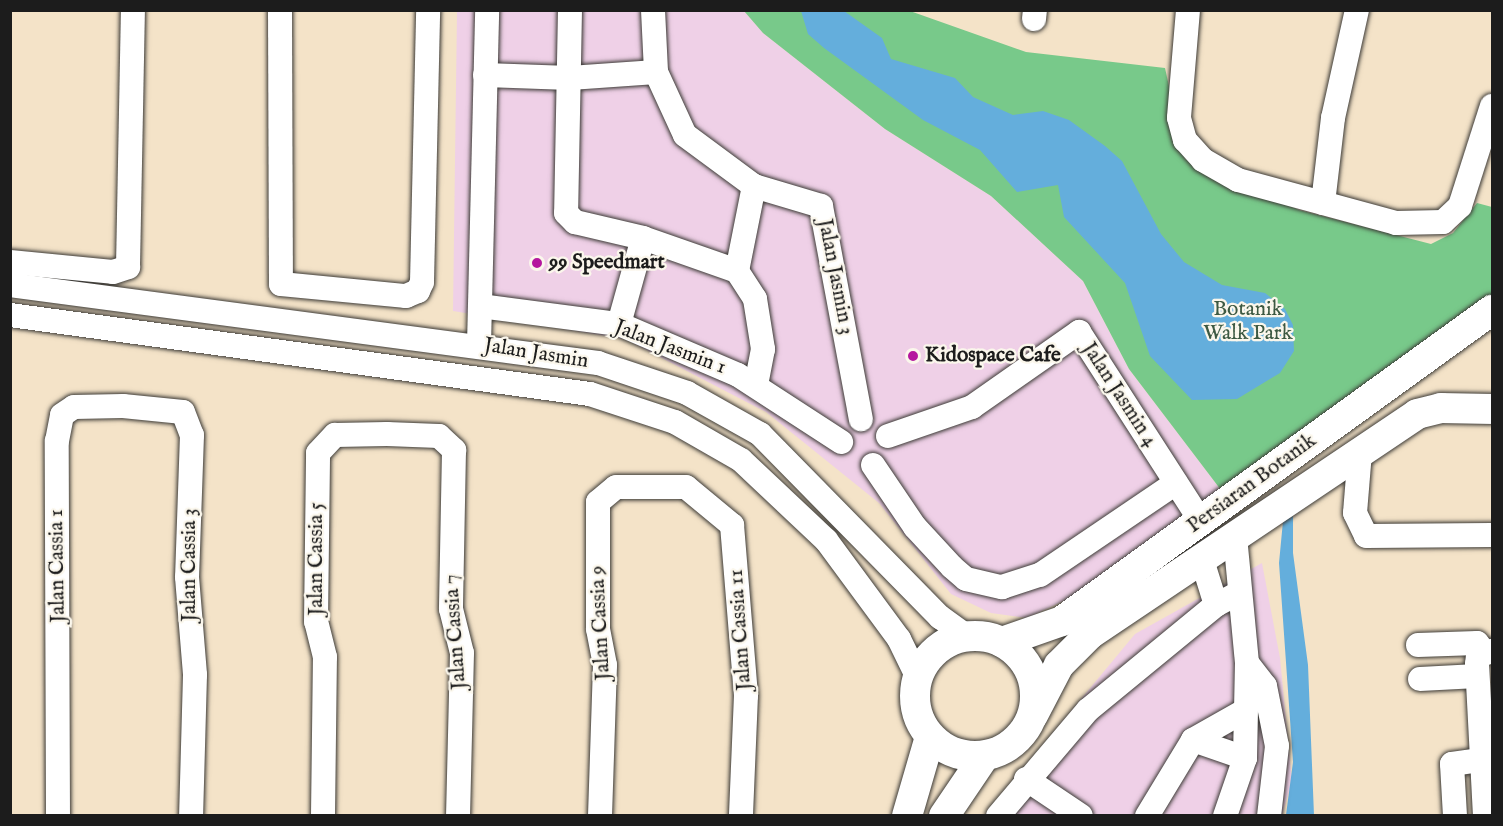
<!DOCTYPE html>
<style>
body{margin:0}
#map{position:relative;width:1503px;height:826px;overflow:hidden;background:#f4e3c8;font-family:"IM FELL English",serif}
div>[style]{position:absolute}
.built>*{inset:0;background:#efd0e7}
.green>*{inset:0;background:#78c98a}
.water>*{inset:0;background:#64aedc}
.roads{filter:drop-shadow(0 0 2px #3c3a36) drop-shadow(0 0 2px #3c3a36)}
.minor>*{height:24px;margin:-12px;padding:0 12px;transform-origin:12px;border-radius:12px;background:#fff}
.major>*{height:30px;margin:-15px;padding:0 15px;transform-origin:15px;border-radius:15px;background:#fff}
.major>.ring{margin:-15px;padding:0;box-sizing:content-box;background:none;border:30px solid #fff;border-radius:50%}
.dots>*{width:16px;height:16px;translate:-50% -50%;box-sizing:border-box;border:3px solid #fbf7ec;border-radius:50%}
span{translate:-50% -50%;white-space:nowrap;text-align:center;line-height:1.15;-webkit-text-stroke:4.5px #fbf7ec;paint-order:stroke}
.poi-label{font-size:21px;color:#1c1c1c;font-weight:700}
.left{translate:0 -50%;text-align:left}
.street-label{font-size:21px;color:#1c1c1c}
.park-label{font-size:21px;color:#3c5942}
.frame{position:absolute;inset:0;border:12px solid #1c1c1c;pointer-events:none}
</style>
<div id="map">
<div class="built">
<i style="clip-path:polygon(457px 11px,744px 11px,763px 33px,885px 129px,991px 196px,1083px 281px,1129px 369px,1224px 494px,1072px 597px,1027px 618px,991px 613px,951px 594px,879px 503px,766px 412px,625px 339px,453px 311px)"></i>
<i style="clip-path:polygon(1262px 563px,1280px 658px,1292px 781px,1282px 815px,984px 816px,1135px 634px)"></i>
</div>
<div class="green">
<i style="clip-path:polygon(744px 11px,910px 11px,1026px 52px,1165px 68px,1185px 159px,1299px 210px,1431px 244px,1453px 233px,1477px 203px,1492px 207px,1492px 296px,1224px 494px,1129px 369px,1083px 281px,991px 196px,885px 129px,763px 33px)"></i>
</div>
<div class="water">
<i style="clip-path:polygon(801px 11px,844px 11px,882px 38px,891px 59px,955px 78px,973px 97px,1013px 115px,1043px 111px,1069px 120px,1105px 146px,1122px 161px,1161px 234px,1184px 262px,1222px 285px,1265px 293px,1285px 309px,1293px 325px,1294px 351px,1280px 373px,1237px 399px,1192px 400px,1150px 356px,1125px 283px,1064px 217px,1058px 185px,1017px 192px,980px 150px,923px 120px,824px 48px,808px 34px)"></i>
<i style="clip-path:polygon(1293px 516px,1293px 553px,1308px 665px,1314px 815px,1286px 815px,1293px 762px,1279px 563px,1283px 521px)"></i>
</div>
<div class="roads">
<div class="minor">
<i style="left:280px;top:10px;width:274px;rotate:89.8deg"></i>
<i style="left:281px;top:284px;width:126px;rotate:5.5deg"></i>
<i style="left:406px;top:296px;width:13px;rotate:-23deg"></i>
<i style="left:418px;top:291px;width:10px;rotate:-66deg"></i>
<i style="left:422px;top:282px;width:272px;rotate:-88.7deg"></i>
<i style="left:570px;top:10px;width:203px;rotate:91.1deg"></i>
<i style="left:566px;top:213px;width:13px;rotate:45deg"></i>
<i style="left:575px;top:222px;width:70px;rotate:13.2deg"></i>
<i style="left:643px;top:238px;width:100px;rotate:19.3deg"></i>
<i style="left:737px;top:271px;width:33px;rotate:57deg"></i>
<i style="left:755px;top:299px;width:51px;rotate:80.9deg"></i>
<i style="left:763px;top:349px;width:36px;rotate:101deg"></i>
<i style="left:653px;top:10px;width:62px;rotate:87.2deg"></i>
<i style="left:656px;top:72px;width:69px;rotate:65.3deg"></i>
<i style="left:685px;top:135px;width:86px;rotate:36.5deg"></i>
<i style="left:754px;top:186px;width:70px;rotate:16.6deg"></i>
<i style="left:821px;top:206px;width:217px;rotate:79.4deg"></i>
<i style="left:1188px;top:10px;width:108px;rotate:94.8deg"></i>
<i style="left:1179px;top:118px;width:23px;rotate:75deg"></i>
<i style="left:1185px;top:140px;width:27px;rotate:48deg"></i>
<i style="left:1203px;top:160px;width:40px;rotate:29.7deg"></i>
<i style="left:1238px;top:180px;width:164px;rotate:15.2deg"></i>
<i style="left:1396px;top:223px;width:47px;rotate:-1.2deg"></i>
<i style="left:1443px;top:222px;width:23px;rotate:-43deg"></i>
<i style="left:1460px;top:206px;width:105px;rotate:-72.3deg"></i>
<i style="left:1034px;top:19px;width:9px;rotate:-84deg"></i>
<i style="left:485px;top:75px;width:85px;rotate:2deg"></i>
<i style="left:570px;top:78px;width:86px;rotate:-4deg"></i>
<i style="left:1323px;top:203px;width:86px;rotate:-83.3deg"></i>
<i style="left:1333px;top:118px;width:111px;rotate:-77.5deg"></i>
<i style="left:10px;top:262px;width:103px;rotate:5.5deg"></i>
<i style="left:113px;top:272px;width:16px;rotate:-18deg"></i>
<i style="left:128px;top:267px;width:257px;rotate:-88.9deg"></i>
<i style="left:737px;top:271px;width:87px;rotate:-78.7deg"></i>
<i style="left:10px;top:285px;width:593px;rotate:7.56deg"></i>
<i style="left:598px;top:363px;width:94px;rotate:18.6deg"></i>
<i style="left:687px;top:393px;width:84px;rotate:29.3deg"></i>
<i style="left:760px;top:434px;width:257px;rotate:45.5deg"></i>
<i style="left:940px;top:617px;width:32px;rotate:36deg"></i>
<i style="left:480px;top:306px;width:140px;rotate:7.4deg"></i>
<i style="left:619px;top:324px;width:129px;rotate:23.2deg"></i>
<i style="left:738px;top:375px;width:123px;rotate:33deg"></i>
<i style="left:10px;top:315px;width:585px;rotate:7.76deg"></i>
<i style="left:590px;top:394px;width:89px;rotate:18.2deg"></i>
<i style="left:675px;top:422px;width:76px;rotate:29.9deg"></i>
<i style="left:741px;top:460px;width:117px;rotate:43.3deg"></i>
<i style="left:826px;top:540px;width:123px;rotate:53.6deg"></i>
<i style="left:899px;top:639px;width:43px;rotate:64deg"></i>
<i style="left:619px;top:324px;width:89px;rotate:-74.4deg"></i>
<i style="left:479px;top:345px;width:335px;rotate:-88.6deg"></i>
<i style="left:888px;top:436px;width:89px;rotate:-19deg"></i>
<i style="left:972px;top:407px;width:131px;rotate:-35deg"></i>
<i style="left:1079px;top:332px;width:225px;rotate:57.2deg"></i>
<i style="left:1360px;top:452px;width:61px;rotate:94.7deg"></i>
<i style="left:1355px;top:513px;width:25px;rotate:64deg"></i>
<i style="left:1366px;top:536px;width:126px;rotate:-0.5deg"></i>
<i style="left:873px;top:465px;width:75px;rotate:55.9deg"></i>
<i style="left:915px;top:527px;width:54px;rotate:47.2deg"></i>
<i style="left:952px;top:567px;width:18px;rotate:41deg"></i>
<i style="left:966px;top:579px;width:37px;rotate:13deg"></i>
<i style="left:1002px;top:587px;width:40px;rotate:-18deg"></i>
<i style="left:1040px;top:575px;width:164px;rotate:-34.1deg"></i>
<i style="left:1202px;top:560px;width:47px;rotate:72.7deg"></i>
<i style="left:1418px;top:645px;width:59px;rotate:-1.9deg"></i>
<i style="left:1477px;top:643px;width:11px;rotate:52deg"></i>
<i style="left:1247px;top:663px;width:29px;rotate:52deg"></i>
<i style="left:1265px;top:686px;width:61px;rotate:78.7deg"></i>
<i style="left:1277px;top:746px;width:70px;rotate:96.5deg"></i>
<i style="left:1420px;top:679px;width:57px;rotate:-3deg"></i>
<i style="left:1193px;top:740px;width:55px;rotate:19.1deg"></i>
<i style="left:1026px;top:779px;width:66px;rotate:33.9deg"></i>
<i style="left:58px;top:816px;width:375px;rotate:-90.2deg"></i>
<i style="left:57px;top:441px;width:26px;rotate:-79deg"></i>
<i style="left:62px;top:415px;width:14px;rotate:-34deg"></i>
<i style="left:74px;top:407px;width:49px;rotate:-1.2deg"></i>
<i style="left:123px;top:406px;width:60px;rotate:5.7deg"></i>
<i style="left:183px;top:412px;width:25px;rotate:69deg"></i>
<i style="left:192px;top:435px;width:142px;rotate:92deg"></i>
<i style="left:187px;top:577px;width:98px;rotate:85.3deg"></i>
<i style="left:195px;top:675px;width:141px;rotate:91.6deg"></i>
<i style="left:323px;top:816px;width:159px;rotate:-89.3deg"></i>
<i style="left:325px;top:657px;width:36px;rotate:-104deg"></i>
<i style="left:316px;top:622px;width:169px;rotate:-89.3deg"></i>
<i style="left:318px;top:453px;width:25px;rotate:-47deg"></i>
<i style="left:335px;top:435px;width:52px;rotate:-1.1deg"></i>
<i style="left:387px;top:434px;width:52px;rotate:2.2deg"></i>
<i style="left:439px;top:436px;width:21px;rotate:43deg"></i>
<i style="left:454px;top:450px;width:159px;rotate:91.1deg"></i>
<i style="left:451px;top:609px;width:45px;rotate:76deg"></i>
<i style="left:462px;top:653px;width:163px;rotate:91.4deg"></i>
<i style="left:600px;top:816px;width:151px;rotate:-88.1deg"></i>
<i style="left:605px;top:665px;width:37px;rotate:-101deg"></i>
<i style="left:598px;top:629px;width:127px;rotate:-90deg"></i>
<i style="left:598px;top:502px;width:23px;rotate:-40deg"></i>
<i style="left:616px;top:487px;width:70px"></i>
<i style="left:686px;top:487px;width:60px;rotate:39.6deg"></i>
<i style="left:732px;top:525px;width:171px;rotate:85.3deg"></i>
<i style="left:746px;top:695px;width:121px;rotate:92.4deg"></i>
<i style="left:998px;top:816px;width:139px;rotate:-49.7deg"></i>
<i style="left:1088px;top:710px;width:166px;rotate:-39.4deg"></i>
<i style="left:1216px;top:605px;width:24px;rotate:-28deg"></i>
<i style="left:1147px;top:816px;width:89px;rotate:-58.8deg"></i>
<i style="left:1193px;top:740px;width:59px;rotate:-29.6deg"></i>
<i style="left:1225px;top:816px;width:61px;rotate:-71deg"></i>
<i style="left:1245px;top:758px;width:95px;rotate:-88.8deg"></i>
<i style="left:1247px;top:663px;width:127px;rotate:-95.4deg"></i>
<i style="left:1455px;top:816px;width:52px;rotate:-93.3deg"></i>
<i style="left:1452px;top:764px;width:29px;rotate:-8deg"></i>
<i style="left:1485px;top:816px;width:152px;rotate:-93deg"></i>
<i style="left:1477px;top:664px;width:8px;rotate:-83deg"></i>
<i style="left:1478px;top:656px;width:15px;rotate:-20deg"></i>
</div>
<div class="major">
<i class="ring" style="left:915px;top:636px;width:90px;height:90px"></i>
<i style="left:1002px;top:642px;width:64px;rotate:-19.3deg"></i>
<i style="left:1062px;top:621px;width:531px;rotate:-35.88deg"></i>
<i style="left:1033px;top:715px;width:56px;rotate:-62.5deg"></i>
<i style="left:1059px;top:665px;width:44px;rotate:-45deg"></i>
<i style="left:1090px;top:634px;width:394px;rotate:-33.9deg"></i>
<i style="left:1417px;top:414px;width:25px;rotate:-14deg"></i>
<i style="left:1441px;top:408px;width:51px;rotate:1.1deg"></i>
<i style="left:907px;top:816px;width:82px;rotate:-73.8deg"></i>
<i style="left:944px;top:816px;width:71px;rotate:-55.9deg"></i>
</div>
</div>
<div class="dots">
<i style="left:537px;top:263px;background:#b5179e"></i>
<i style="left:913px;top:356px;background:#b5179e"></i>
</div>
<div class="poi-label">
<span class="left" style="left:549px;top:263px">99 Speedmart</span>
<span class="left" style="left:925px;top:356px">Kidospace Cafe</span>
</div>
<div class="street-label">
<span style="left:835px;top:277px;rotate:79deg">Jalan Jasmin 3</span>
<span style="left:670px;top:348px;rotate:21deg">Jalan Jasmin 1</span>
<span style="left:536px;top:354px;rotate:9deg">Jalan Jasmin</span>
<span style="left:1119px;top:395px;rotate:57deg">Jalan Jasmin 4</span>
<span style="left:1252px;top:484px;rotate:-36deg">Persiaran Botanik</span>
<span style="left:317px;top:559px;rotate:-90deg">Jalan Cassia 5</span>
<span style="left:190px;top:565px;rotate:-90deg">Jalan Cassia 3</span>
<span style="left:58px;top:566px;rotate:-91deg">Jalan Cassia 1</span>
<span style="left:601px;top:623px;rotate:-93deg">Jalan Cassia 9</span>
<span style="left:741px;top:630px;rotate:-94deg">Jalan Cassia 11</span>
<span style="left:456px;top:632px;rotate:-94deg">Jalan Cassia 7</span>
</div>
<div class="park-label">
<span style="left:1248px;top:322px">Botanik<br>Walk Park</span>
</div>
<div class="frame"></div>
</div>
